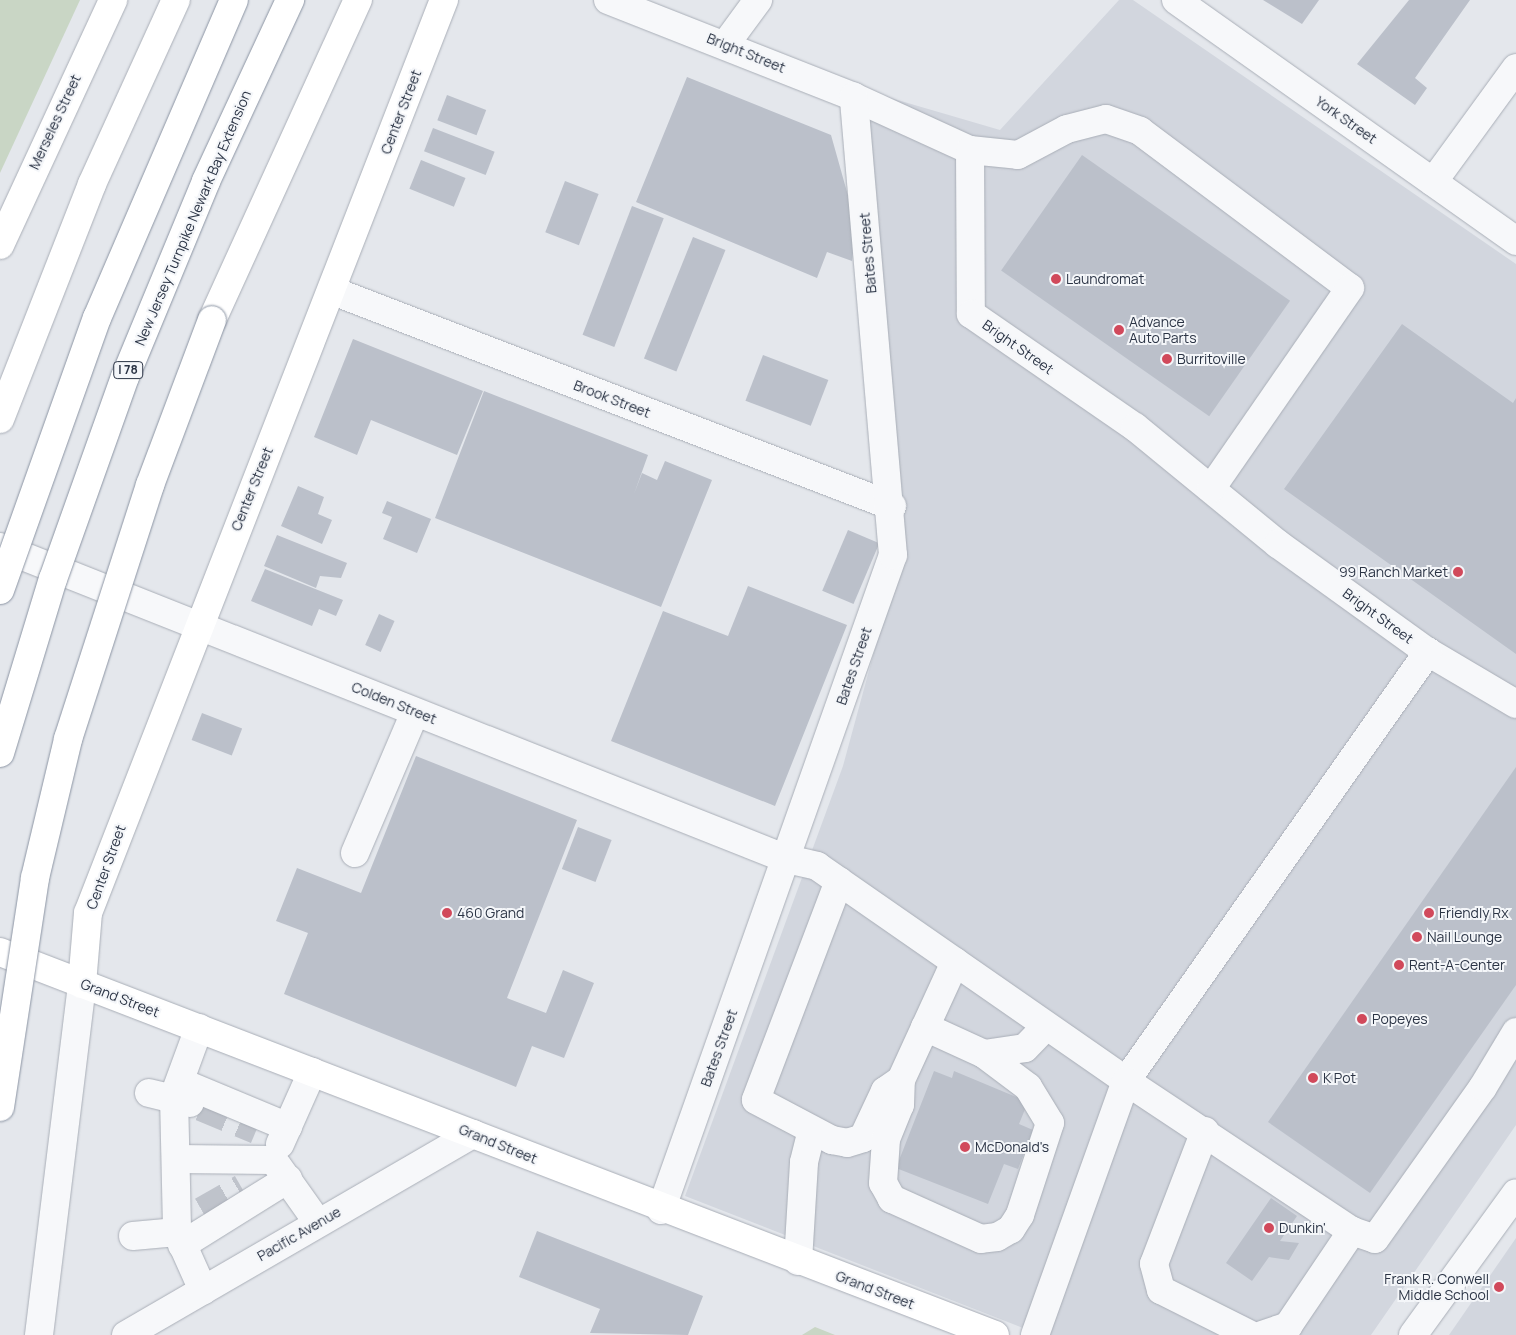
<!DOCTYPE html>
<style>
body{margin:0}
#map{position:relative;width:1516px;height:1335px;overflow:hidden;background:#e4e7ec;font-family:Manrope,sans-serif}
div>[style]{position:absolute}
.built>*{inset:0;background:#d2d6de}
.green>*{inset:0;background:#c9d6c5}
.building>*{inset:0;background:#bbc0ca;transform-origin:0 0}
.minor-tunnel>*{height:28px;margin-top:-14px;transform-origin:0;background:repeating-linear-gradient(90deg,#bfc3cb 0 28px,transparent 0 42px)}
.roads{filter:drop-shadow(0 0 1px #a9aeb7) drop-shadow(0 0 1px #a9aeb7)}
.minor>*{height:28px;margin:-14px;padding:0 14px;transform-origin:14px;border-radius:14px;background:#f7f8fa}
.major>*{height:28px;margin:-14px;padding:0 14px;transform-origin:14px;border-radius:14px;background:#fff}
.highway>*{height:28px;margin:-14px;padding:0 14px;transform-origin:14px;border-radius:14px;background:#fff}
.bridges{filter:drop-shadow(0 0 1px #8b94a3) drop-shadow(0 0 1px #8b94a3)}
.highway-bridge>*{height:28px;margin:-14px;padding:0 14px;transform-origin:14px;border-radius:14px;background:#fff}
.dots>*{width:14px;height:14px;translate:-50% -50%;box-sizing:border-box;border:2px solid #f4f6f9;border-radius:50%}
span{translate:-50% -50%;white-space:nowrap;text-align:center;line-height:1.15;-webkit-text-stroke:4px #f4f6f9;paint-order:stroke}
.shield-label span{padding:1px 4px;background:#f4f6f9;border:1px solid;border-radius:4px;-webkit-text-stroke-width:0}
.shield-label{font-size:12px;color:#2b3445;font-weight:700}
.street-label{font-size:14px;color:#2b3445}
.poi-label{font-size:14px;color:#2b3445}
.left{translate:0 -50%;text-align:left}
.right{translate:-100% -50%;text-align:right}
</style>
<div id="map">
<div class="built">
<i style="clip-path:polygon(1119px 0,1133px 0,1516px 264px,1516px 1125px,1371px 1335px,1041px 1335px,685px 1196px,843px 766px,901px 553px,853px 87px,1000px 130px)"></i>
<i style="clip-path:polygon(1516px 1238px,1516px 1335px,1449px 1335px)"></i>
</div>
<div class="green">
<i style="clip-path:polygon(0 0,80px 0,0 173px)"></i>
<i style="clip-path:polygon(815px 1327px,835px 1335px,802px 1335px)"></i>
</div>
<div class="building">
<i style="clip-path:polygon(1263px 0,1319px 0,1302px 24px)"></i>
<i style="clip-path:polygon(1409px 0,1470px 0,1415px 78px,1427px 88px,1415px 105px,1357px 64px)"></i>
<i style="clip-path:polygon(687px 77px,831px 135px,856px 224px,852px 261px,827px 252px,817px 278px,636px 202px)"></i>
<i style="left:447px;top:95px;width:42px;height:27px;rotate:21deg"></i>
<i style="left:433px;top:128px;width:66px;height:25px;rotate:21deg"></i>
<i style="left:1082px;top:155px;width:254px;height:141px;rotate:35deg"></i>
<i style="left:421px;top:160px;width:48px;height:31px;rotate:22deg"></i>
<i style="left:565px;top:181px;width:36px;height:55px;rotate:21deg"></i>
<i style="left:632px;top:206px;width:34px;height:138px;rotate:21deg"></i>
<i style="left:693px;top:237px;width:35px;height:131px;rotate:22deg"></i>
<i style="clip-path:polygon(1402px 324px,1513px 403px,1516px 398px,1516px 654px,1284px 489px)"></i>
<i style="clip-path:polygon(353px 339px,483px 391px,457px 455px,371px 420px,357px 455px,314px 437px)"></i>
<i style="left:763px;top:355px;width:70px;height:49px;rotate:21deg"></i>
<i style="clip-path:polygon(484px 391px,648px 455px,634px 494px,642px 473px,657px 480px,665px 461px,712px 480px,661px 607px,435px 518px)"></i>
<i style="clip-path:polygon(298px 486px,324px 497px,318px 514px,332px 520px,322px 544px,281px 526px)"></i>
<i style="clip-path:polygon(387px 501px,431px 519px,417px 553px,383px 539px,392px 517px,382px 513px)"></i>
<i style="left:848px;top:530px;width:34px;height:66px;rotate:23deg"></i>
<i style="clip-path:polygon(277px 535px,347px 563px,341px 578px,320px 576px,316px 588px,264px 566px)"></i>
<i style="clip-path:polygon(265px 569px,343px 600px,336px 616px,319px 609px,312px 626px,251px 601px)"></i>
<i style="clip-path:polygon(748px 586px,847px 625px,775px 806px,611px 741px,663px 611px,728px 636px)"></i>
<i style="left:379px;top:614px;width:17px;height:34px;rotate:24deg"></i>
<i style="left:202px;top:713px;width:43px;height:29px;rotate:21deg"></i>
<i style="clip-path:polygon(416px 756px,577px 820px,507px 998px,546px 1013px,563px 970px,594px 983px,564px 1058px,532px 1046px,516px 1087px,284px 994px,308px 933px,276px 921px,297px 868px,361px 893px)"></i>
<i style="clip-path:polygon(1516px 767px,1516px 985px,1370px 1193px,1268px 1122px)"></i>
<i style="left:578px;top:827px;width:36px;height:45px;rotate:21deg"></i>
<i style="clip-path:polygon(934px 1071px,952px 1078px,954px 1071px,1028px 1102px,1019px 1124px,1033px 1130px,1018px 1169px,1004px 1164px,988px 1204px,896px 1168px)"></i>
<i style="clip-path:polygon(1271px 1198px,1297px 1216px,1280px 1241px,1299px 1243px,1289px 1260px,1269px 1257px,1252px 1281px,1226px 1263px)"></i>
<i style="clip-path:polygon(537px 1231px,703px 1296px,688px 1335px,590px 1333px,600px 1309px,519px 1277px)"></i>
</div>
<div class="minor-tunnel">
<i style="left:201px;top:1107px;width:60px;rotate:22.7deg"></i>
<i style="left:202px;top:1211px;width:46px;rotate:-29.9deg"></i>
</div>
<div class="roads">
<div class="minor">
<i style="left:608px;top:0;width:264px;rotate:21.5deg"></i>
<i style="left:854px;top:97px;width:128px;rotate:24.6deg"></i>
<i style="left:970px;top:150px;width:164px;rotate:89.7deg"></i>
<i style="left:971px;top:314px;width:199px;rotate:34.6deg"></i>
<i style="left:1135px;top:427px;width:185px;rotate:39.3deg"></i>
<i style="left:1278px;top:544px;width:185px;rotate:35.8deg"></i>
<i style="left:1428px;top:652px;width:102px;rotate:30.6deg"></i>
<i style="left:1176px;top:0;width:417px;rotate:35.3deg"></i>
<i style="left:725px;top:45px;width:56px;rotate:-53.7deg"></i>
<i style="left:970px;top:150px;width:48px;rotate:5.9deg"></i>
<i style="left:1018px;top:155px;width:55px;rotate:-28deg"></i>
<i style="left:1067px;top:129px;width:40px;rotate:-14.4deg"></i>
<i style="left:1106px;top:119px;width:36px;rotate:19deg"></i>
<i style="left:1140px;top:131px;width:262px;rotate:36.8deg"></i>
<i style="left:1350px;top:288px;width:244px;rotate:124.7deg"></i>
<i style="left:1433px;top:182px;width:141px;rotate:-53.9deg"></i>
<i style="left:333px;top:291px;width:599px;rotate:21.04deg"></i>
<i style="left:0;top:547px;width:847px;rotate:21.63deg"></i>
<i style="left:787px;top:859px;width:31px;rotate:13deg"></i>
<i style="left:817px;top:866px;width:376px;rotate:34.8deg"></i>
<i style="left:1126px;top:1081px;width:525px;rotate:-54.86deg"></i>
<i style="left:355px;top:853px;width:153px;rotate:-66.9deg"></i>
<i style="left:839px;top:881px;width:234px;rotate:110.8deg"></i>
<i style="left:756px;top:1100px;width:86px;rotate:27.8deg"></i>
<i style="left:832px;top:1140px;width:15px;rotate:11deg"></i>
<i style="left:847px;top:1143px;width:17px;rotate:-17deg"></i>
<i style="left:863px;top:1138px;width:52px;rotate:-64.9deg"></i>
<i style="left:885px;top:1091px;width:19px;rotate:-35deg"></i>
<i style="left:925px;top:1027px;width:65px;rotate:24.6deg"></i>
<i style="left:984px;top:1054px;width:55px;rotate:36.9deg"></i>
<i style="left:1028px;top:1087px;width:42px;rotate:58.6deg"></i>
<i style="left:1050px;top:1123px;width:97px;rotate:108.1deg"></i>
<i style="left:1020px;top:1215px;width:17px;rotate:123deg"></i>
<i style="left:1011px;top:1229px;width:16px;rotate:150deg"></i>
<i style="left:997px;top:1237px;width:16px;rotate:173deg"></i>
<i style="left:981px;top:1239px;width:98px;rotate:-155.8deg"></i>
<i style="left:892px;top:1199px;width:18px;rotate:-119deg"></i>
<i style="left:883px;top:1183px;width:44px;rotate:-86.1deg"></i>
<i style="left:886px;top:1139px;width:37px;rotate:-68deg"></i>
<i style="left:900px;top:1105px;width:25px;rotate:-88deg"></i>
<i style="left:901px;top:1080px;width:130px;rotate:-65.4deg"></i>
<i style="left:199px;top:1028px;width:72px;rotate:110.2deg"></i>
<i style="left:174px;top:1096px;width:136px;rotate:88.7deg"></i>
<i style="left:177px;top:1232px;width:64px;rotate:65.9deg"></i>
<i style="left:984px;top:1054px;width:41px;rotate:-8.3deg"></i>
<i style="left:1025px;top:1048px;width:30px;rotate:-46deg"></i>
<i style="left:180px;top:1082px;width:117px;rotate:22.6deg"></i>
<i style="left:149px;top:1093px;width:42px;rotate:13.7deg"></i>
<i style="left:1205px;top:1131px;width:142px;rotate:111deg"></i>
<i style="left:1154px;top:1264px;width:27px;rotate:75deg"></i>
<i style="left:1161px;top:1290px;width:101px;rotate:26.6deg"></i>
<i style="left:280px;top:1144px;width:79px;rotate:-66deg"></i>
<i style="left:176px;top:1159px;width:97px;rotate:0.6deg"></i>
<i style="left:277px;top:1165px;width:71px;rotate:54.7deg"></i>
<i style="left:661px;top:1210px;width:695px;rotate:-70.5deg"></i>
<i style="left:893px;top:555px;width:460px;rotate:-94.9deg"></i>
<i style="left:133px;top:1236px;width:44px;rotate:-5.2deg"></i>
<i style="left:182px;top:1245px;width:125px;rotate:-31.9deg"></i>
<i style="left:798px;top:1261px;width:99px;rotate:-86.5deg"></i>
<i style="left:804px;top:1162px;width:32px;rotate:-76deg"></i>
<i style="left:39px;top:1335px;width:354px;rotate:-83deg"></i>
<i style="left:126px;top:1335px;width:401px;rotate:-30.1deg"></i>
<i style="left:1035px;top:1335px;width:270px;rotate:-70.3deg"></i>
<i style="left:1126px;top:1081px;width:271px;rotate:33.6deg"></i>
<i style="left:1352px;top:1231px;width:24px;rotate:19deg"></i>
<i style="left:1375px;top:1239px;width:186px;rotate:-54.6deg"></i>
<i style="left:1483px;top:1087px;width:64px;rotate:-59deg"></i>
<i style="left:1262px;top:1335px;width:28px;rotate:-19deg"></i>
<i style="left:1288px;top:1326px;width:115px;rotate:-56deg"></i>
<i style="left:1413px;top:1335px;width:175px;rotate:-54deg"></i>
</div>
<div class="major">
<i style="left:0;top:245px;width:270px;rotate:-65.2deg"></i>
<i style="left:0;top:952px;width:1066px;rotate:21.05deg"></i>
<i style="left:82px;top:984px;width:71px;rotate:-85.2deg"></i>
<i style="left:88px;top:913px;width:980px;rotate:-68.7deg"></i>
</div>
<div class="highway">
<i style="left:212px;top:320px;width:352px;rotate:-65.5deg"></i>
<i style="left:0;top:419px;width:252px;rotate:-68.6deg"></i>
<i style="left:92px;top:184px;width:202px;rotate:-65.5deg"></i>
</div>
</div>
<div class="bridges">
<div class="highway-bridge">
<i style="left:0;top:590px;width:289px;rotate:-70.4deg"></i>
<i style="left:97px;top:318px;width:346px;rotate:-66.7deg"></i>
<i style="left:0;top:753px;width:182px;rotate:-73.1deg"></i>
<i style="left:53px;top:579px;width:214px;rotate:-70.4deg"></i>
<i style="left:125px;top:377px;width:212px;rotate:-67.5deg"></i>
<i style="left:206px;top:181px;width:200px;rotate:-65.1deg"></i>
<i style="left:0;top:1107px;width:232px;rotate:-81.3deg"></i>
<i style="left:35px;top:878px;width:143px;rotate:-76.6deg"></i>
<i style="left:68px;top:739px;width:267px;rotate:-72.1deg"></i>
<i style="left:150px;top:485px;width:176px;rotate:-69.4deg"></i>
</div>
</div>
<div class="dots">
<i style="left:1056px;top:279px;background:#d1495b"></i>
<i style="left:1119px;top:330px;background:#d1495b"></i>
<i style="left:1167px;top:359px;background:#d1495b"></i>
<i style="left:1458px;top:572px;background:#d1495b"></i>
<i style="left:447px;top:913px;background:#d1495b"></i>
<i style="left:1429px;top:913px;background:#d1495b"></i>
<i style="left:1417px;top:937px;background:#d1495b"></i>
<i style="left:1399px;top:965px;background:#d1495b"></i>
<i style="left:1362px;top:1019px;background:#d1495b"></i>
<i style="left:1313px;top:1078px;background:#d1495b"></i>
<i style="left:965px;top:1147px;background:#d1495b"></i>
<i style="left:1269px;top:1228px;background:#d1495b"></i>
<i style="left:1499px;top:1287px;background:#d1495b"></i>
</div>
<div class="shield-label">
<span style="left:128px;top:370px">I 78</span>
</div>
<div class="street-label">
<span style="left:746px;top:53px;rotate:22deg">Bright Street</span>
<span style="left:401px;top:112px;rotate:-69deg">Center Street</span>
<span style="left:1346px;top:120px;rotate:35deg">York Street</span>
<span style="left:55px;top:122px;rotate:-65deg">Merseles Street</span>
<span style="left:193px;top:218px;rotate:-67deg">New Jersey Turnpike Newark Bay Extension</span>
<span style="left:868px;top:253px;rotate:-95deg">Bates Street</span>
<span style="left:1018px;top:347px;rotate:35deg">Bright Street</span>
<span style="left:612px;top:399px;rotate:21deg">Brook Street</span>
<span style="left:252px;top:489px;rotate:-68deg">Center Street</span>
<span style="left:1378px;top:616px;rotate:36deg">Bright Street</span>
<span style="left:854px;top:666px;rotate:-71deg">Bates Street</span>
<span style="left:394px;top:703px;rotate:22deg">Colden Street</span>
<span style="left:106px;top:867px;rotate:-70deg">Center Street</span>
<span style="left:120px;top:998px;rotate:21deg">Grand Street</span>
<span style="left:719px;top:1048px;rotate:-70deg">Bates Street</span>
<span style="left:498px;top:1144px;rotate:22deg">Grand Street</span>
<span style="left:299px;top:1234px;rotate:-30deg">Pacific Avenue</span>
<span style="left:875px;top:1290px;rotate:21deg">Grand Street</span>
</div>
<div class="poi-label">
<span class="left" style="left:1066px;top:279px">Laundromat</span>
<span class="left" style="left:1129px;top:330px">Advance<br>Auto Parts</span>
<span class="left" style="left:1177px;top:359px">Burritoville</span>
<span class="right" style="left:1448px;top:572px">99 Ranch Market</span>
<span class="left" style="left:457px;top:913px">460 Grand</span>
<span class="left" style="left:1439px;top:913px">Friendly Rx</span>
<span class="left" style="left:1427px;top:937px">Nail Lounge</span>
<span class="left" style="left:1409px;top:965px">Rent-A-Center</span>
<span class="left" style="left:1372px;top:1019px">Popeyes</span>
<span class="left" style="left:1323px;top:1078px">K Pot</span>
<span class="left" style="left:975px;top:1147px">McDonald's</span>
<span class="left" style="left:1279px;top:1228px">Dunkin'</span>
<span class="right" style="left:1489px;top:1287px">Frank R. Conwell<br>Middle School</span>
</div>
</div>
